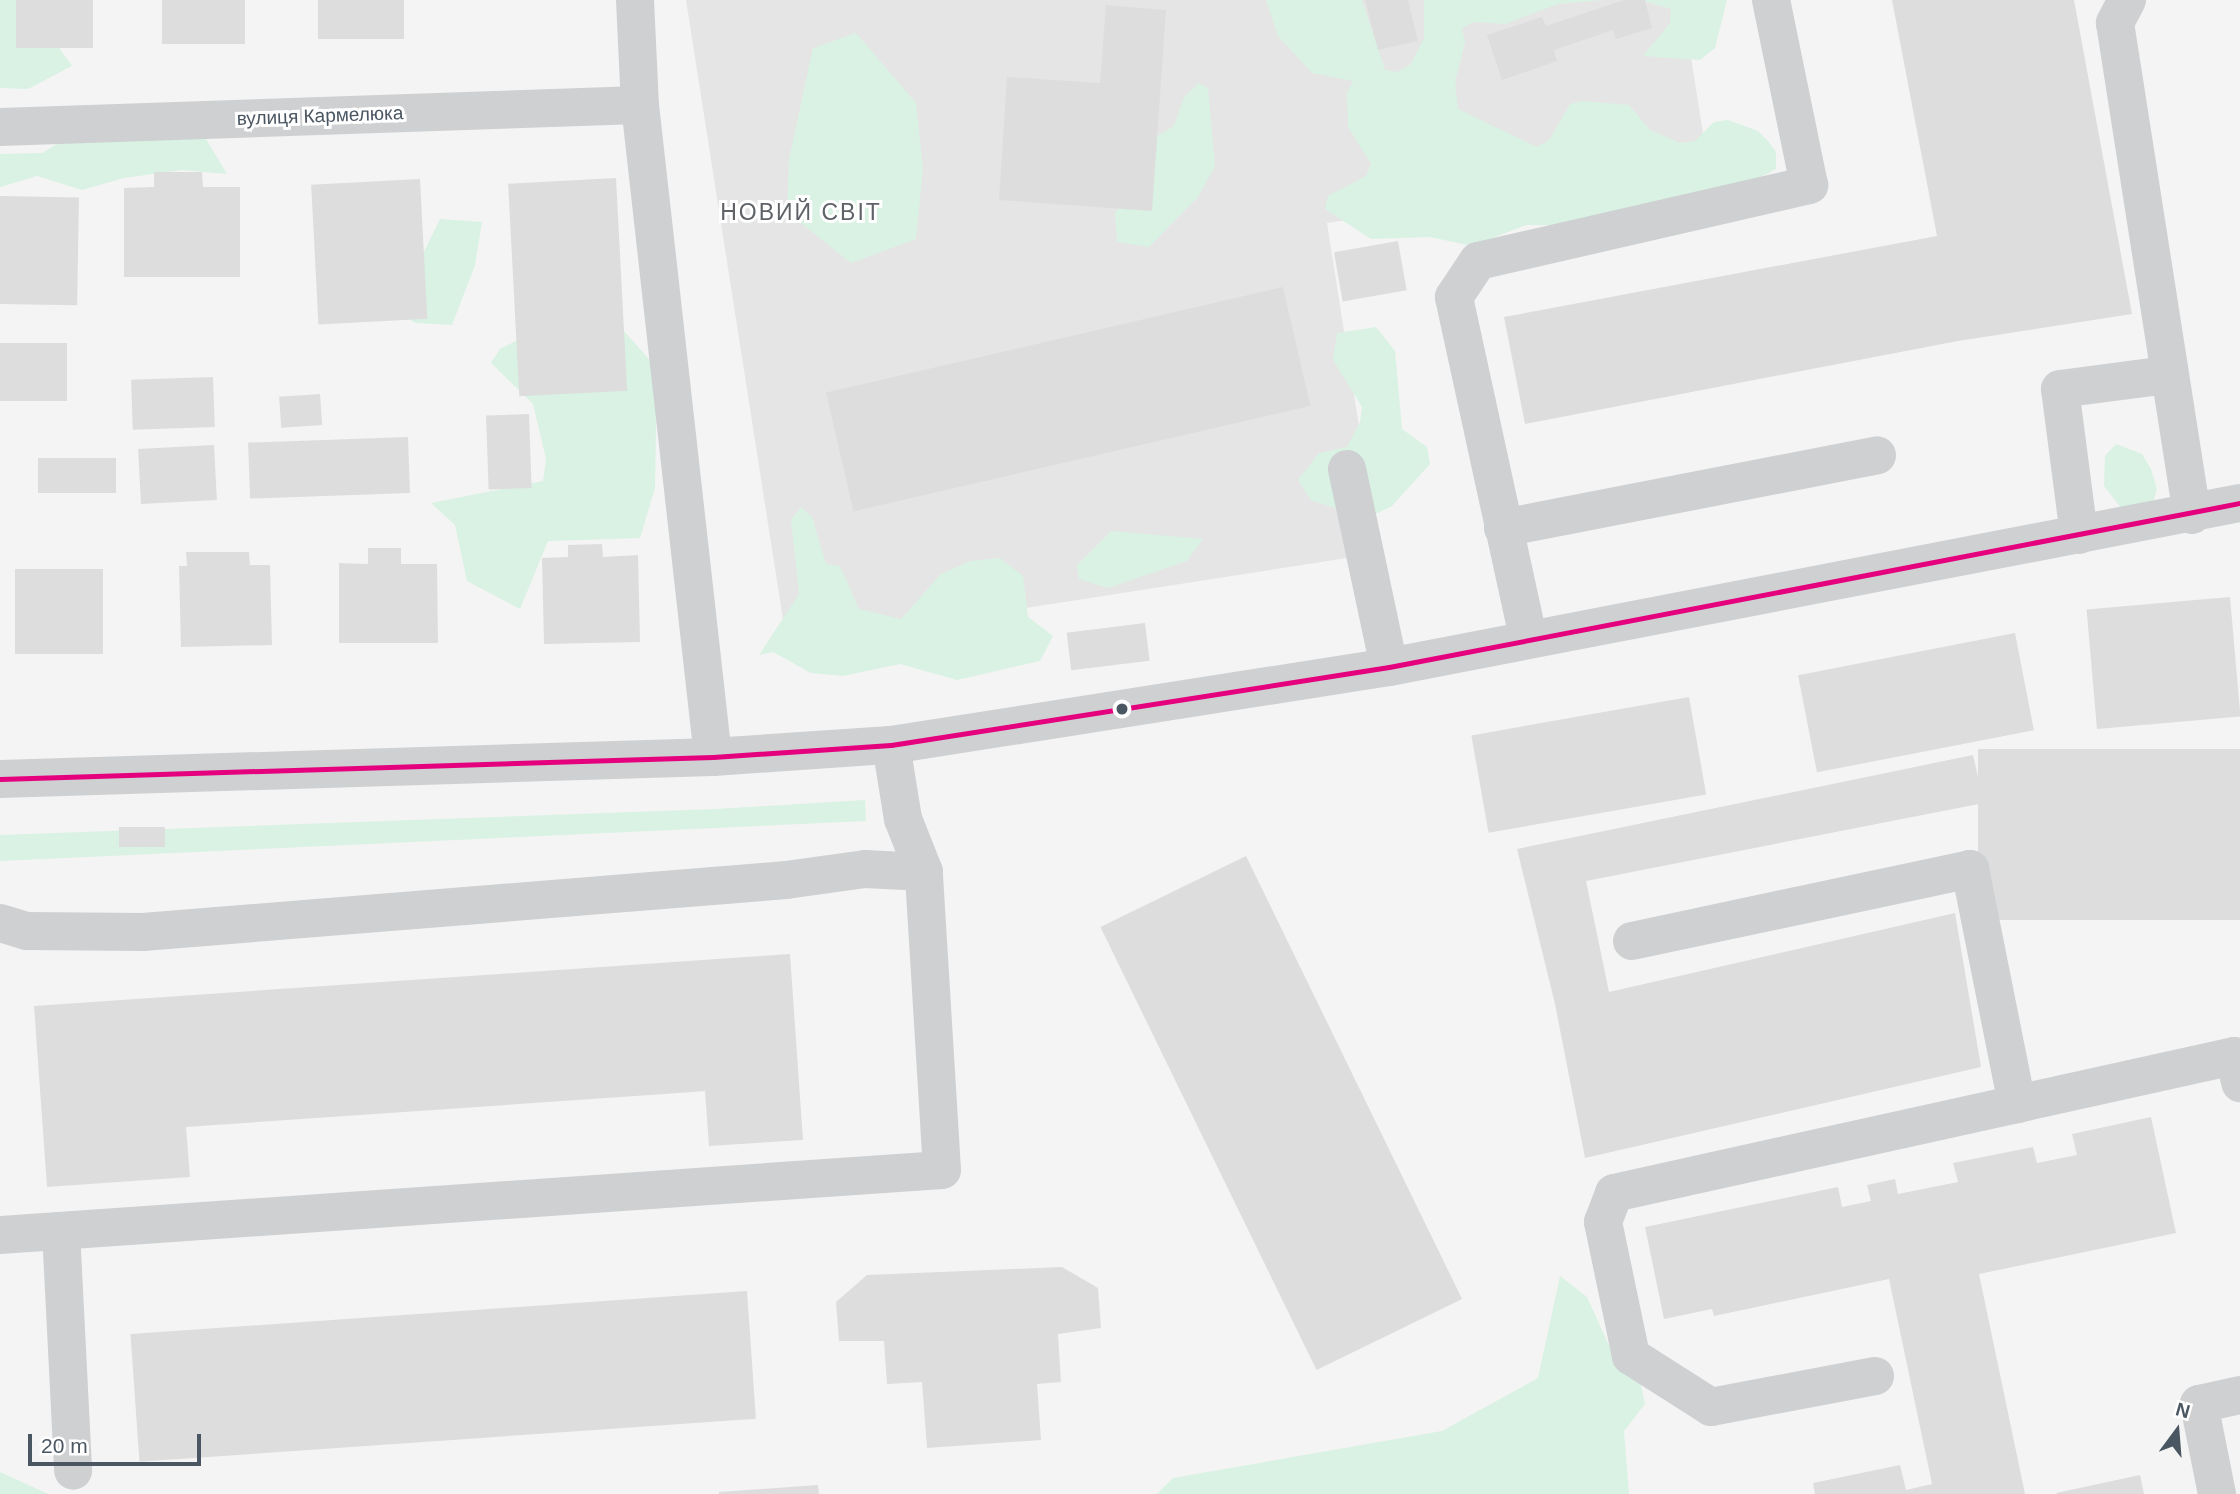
<!DOCTYPE html>
<meta charset="utf-8">
<style>
body{margin:0}
#map{position:relative;width:2240px;height:1494px;overflow:hidden;background:#f4f4f4;font-family:Helvetica,sans-serif}
div>[style]{position:absolute}
.education>*{inset:0;background:#e6e5e6}
.green>*{inset:0;background:#d9f2e3}
.building>*{inset:0;background:#ddddde;transform-origin:0 0}
.minor>*{height:38px;margin:-19px;padding:0 19px;transform-origin:19px;border-radius:19px;background:#ced0d2}
.bus-1>*{height:5px;margin:-2.5px;padding:0 2.5px;transform-origin:2.5px;border-radius:2.5px;background:#e5007d}
.dots>*{width:19px;height:19px;translate:-50% -50%;box-sizing:border-box;border:4px solid #fff;border-radius:50%}
span{translate:-50% -50%;white-space:nowrap;text-align:center;line-height:1.15;-webkit-text-stroke:6px #fff;paint-order:stroke}
.street-label{font-size:19px;color:#4a5661}
.quarter-label{font-size:23px;color:#5f6368;letter-spacing:2px}
.north{position:absolute;left:2142px;top:1396px;width:70px;height:70px;-webkit-text-stroke:5px #fff;paint-order:stroke;rotate:16deg;font-size:19px;font-weight:700;line-height:28px;text-align:center;color:#4a5661}
.north::after{content:'';display:block;margin:auto;width:24px;height:32px;background:#4a5661;clip-path:polygon(50% 0,100% 100%,50% 72%,0 100%)}
.scale{position:absolute;left:28px;top:1434px;width:173px;height:32px;box-sizing:border-box;border:4px solid #4a5661;border-top:0;padding-left:9px;font-size:21px;line-height:24px;white-space:nowrap;color:#4a5661;-webkit-text-stroke:5px #fff;paint-order:stroke}
</style>
<div id="map">
<div class="education">
<i style="clip-path:polygon(686px 0,1682px 0,1708px 165px,1327px 223px,1379px 553px,787px 645px)"></i>
</div>
<div class="green">
<i style="clip-path:polygon(0 0,25px 0,72px 66px,28px 89px,0 88px)"></i>
<i style="clip-path:polygon(1266px 0,1362px 0,1385px 70px,1398px 72px,1411px 64px,1424px 38px,1424px 0,1603px 0,1558px 4px,1505px 24px,1474px 22px,1462px 28px,1465px 42px,1455px 82px,1458px 109px,1537px 147px,1550px 139px,1570px 104px,1583px 101px,1629px 105px,1650px 130px,1680px 143px,1695px 141px,1714px 122px,1728px 120px,1758px 131px,1768px 141px,1776px 152px,1776px 169px,1752px 182px,1584px 225px,1526px 225px,1472px 246px,1430px 237px,1371px 239px,1325px 209px,1328px 196px,1366px 176px,1371px 164px,1348px 127px,1347px 93px,1353px 81px,1312px 73px,1278px 36px)"></i>
<i style="clip-path:polygon(1640px 0,1727px 0,1715px 48px,1700px 60px,1643px 56px,1670px 23px,1671px 9px)"></i>
<i style="clip-path:polygon(856px 33px,916px 103px,923px 169px,916px 239px,851px 263px,787px 212px,789px 159px,813px 48px)"></i>
<i style="clip-path:polygon(1199px 83px,1208px 88px,1215px 166px,1198px 197px,1149px 247px,1117px 242px,1115px 213px,1138px 178px,1147px 142px,1174px 126px,1184px 97px)"></i>
<i style="clip-path:polygon(200px 129px,227px 174px,182px 170px,124px 178px,82px 190px,37px 176px,0 187px,0 154px,42px 153px,81px 130px)"></i>
<i style="clip-path:polygon(440px 219px,482px 222px,475px 265px,452px 325px,416px 323px,395px 311px)"></i>
<i style="clip-path:polygon(613px 319px,657px 368px,655px 488px,640px 538px,548px 541px,520px 609px,467px 581px,455px 525px,431px 503px,543px 481px,546px 459px,533px 404px,491px 363px,500px 349px,539px 329px)"></i>
<i style="clip-path:polygon(1376px 327px,1395px 351px,1402px 429px,1427px 447px,1430px 464px,1391px 507px,1365px 518px,1311px 500px,1298px 480px,1319px 453px,1347px 447px,1360px 422px,1362px 407px,1333px 360px,1337px 333px)"></i>
<i style="clip-path:polygon(2116px 444px,2142px 454px,2151px 469px,2157px 489px,2151px 509px,2124px 512px,2104px 486px,2105px 456px)"></i>
<i style="clip-path:polygon(801px 507px,812px 517px,826px 564px,840px 566px,859px 609px,901px 619px,941px 574px,970px 561px,1000px 558px,1023px 576px,1028px 617px,1053px 636px,1040px 661px,957px 680px,900px 664px,843px 676px,811px 673px,773px 652px,759px 655px,799px 594px,791px 520px)"></i>
<i style="clip-path:polygon(1111px 531px,1203px 539px,1187px 561px,1108px 588px,1079px 579px,1077px 565px)"></i>
<i style="clip-path:polygon(865px 800px,866px 821px,0 861px,0 835px,716px 809px)"></i>
<i style="clip-path:polygon(1560px 1276px,1587px 1297px,1617px 1363px,1641px 1385px,1645px 1404px,1624px 1431px,1629px 1494px,1157px 1494px,1173px 1478px,1442px 1431px,1538px 1378px)"></i>
<i style="clip-path:polygon(0 1472px,48px 1494px,0 1494px)"></i>
</div>
<div class="building">
<i style="left:16px;top:0;width:77px;height:48px"></i>
<i style="left:162px;top:0;width:83px;height:44px"></i>
<i style="left:318px;top:0;width:86px;height:39px"></i>
<i style="clip-path:polygon(1365px 0,1408px 0,1418px 41px,1378px 50px)"></i>
<i style="clip-path:polygon(1624px 0,1645px 0,1652px 28px,1616px 39px,1613px 30px,1554px 50px,1557px 61px,1502px 80px,1487px 35px,1542px 17px,1546px 26px)"></i>
<i style="clip-path:polygon(1892px 0,2074px 0,2132px 314px,1958px 341px,1525px 424px,1504px 317px,1937px 236px)"></i>
<i style="clip-path:polygon(1106px 5px,1166px 10px,1152px 211px,999px 200px,1007px 77px,1100px 83px)"></i>
<i style="clip-path:polygon(154px 172px,202px 172px,203px 187px,240px 187px,240px 277px,124px 277px,124px 188px,154px 187px)"></i>
<i style="left:616px;top:178px;width:213px;height:108px;rotate:87deg"></i>
<i style="left:420px;top:179px;width:140px;height:109px;rotate:87deg"></i>
<i style="left:0;top:196px;width:79px;height:108px;rotate:1deg"></i>
<i style="left:1398px;top:241px;width:50px;height:65px;rotate:80deg"></i>
<i style="left:1283px;top:287px;width:122px;height:469px;rotate:77deg"></i>
<i style="left:0;top:343px;width:67px;height:58px"></i>
<i style="left:213px;top:377px;width:50px;height:82px;rotate:88deg"></i>
<i style="left:320px;top:394px;width:31px;height:41px;rotate:86deg"></i>
<i style="left:529px;top:414px;width:74px;height:43px;rotate:88deg"></i>
<i style="left:408px;top:437px;width:56px;height:160px;rotate:88deg"></i>
<i style="left:214px;top:445px;width:55px;height:76px;rotate:87deg"></i>
<i style="left:116px;top:458px;width:35px;height:78px;rotate:90deg"></i>
<i style="clip-path:polygon(602px 544px,603px 557px,638px 555px,640px 642px,544px 644px,542px 558px,568px 557px,568px 545px)"></i>
<i style="clip-path:polygon(368px 548px,401px 548px,401px 564px,437px 564px,438px 643px,339px 643px,339px 563px,368px 564px)"></i>
<i style="clip-path:polygon(186px 552px,249px 552px,250px 565px,270px 565px,272px 645px,181px 647px,179px 566px,187px 566px)"></i>
<i style="left:15px;top:569px;width:88px;height:85px"></i>
<i style="left:2230px;top:597px;width:120px;height:144px;rotate:85deg"></i>
<i style="left:1145px;top:623px;width:38px;height:79px;rotate:83deg"></i>
<i style="left:2015px;top:633px;width:99px;height:221px;rotate:79deg"></i>
<i style="left:1689px;top:697px;width:99px;height:221px;rotate:80deg"></i>
<i style="left:2240px;top:749px;width:171px;height:262px;rotate:90deg"></i>
<i style="clip-path:polygon(1973px 755px,1984px 803px,1586px 881px,1609px 992px,1955px 913px,1981px 1067px,1585px 1158px,1555px 1004px,1517px 849px)"></i>
<i style="left:165px;top:827px;width:20px;height:46px;rotate:90deg"></i>
<i style="left:1246px;top:856px;width:493px;height:162px;rotate:64deg"></i>
<i style="clip-path:polygon(790px 954px,803px 1140px,709px 1146px,705px 1091px,679px 1093px,186px 1127px,190px 1177px,47px 1187px,34px 1006px)"></i>
<i style="clip-path:polygon(2151px 1117px,2176px 1233px,1979px 1274px,2025px 1494px,1815px 1494px,1813px 1483px,1900px 1465px,1906px 1490px,1932px 1484px,1889px 1279px,1714px 1316px,1712px 1309px,1664px 1319px,1645px 1227px,1838px 1187px,1842px 1207px,1871px 1201px,1867px 1185px,1895px 1179px,1898px 1194px,1958px 1182px,1953px 1163px,2033px 1147px,2037px 1163px,2077px 1155px,2072px 1134px)"></i>
<i style="clip-path:polygon(1062px 1267px,1098px 1288px,1101px 1328px,1058px 1334px,1061px 1382px,1037px 1384px,1041px 1440px,927px 1448px,922px 1382px,887px 1384px,884px 1341px,839px 1341px,836px 1302px,867px 1275px)"></i>
<i style="left:747px;top:1291px;width:128px;height:618px;rotate:86deg"></i>
<i style="clip-path:polygon(2140px 1475px,2144px 1494px,2057px 1494px,2056px 1493px)"></i>
<i style="clip-path:polygon(818px 1485px,819px 1494px,719px 1494px,719px 1492px)"></i>
</div>
<div class="minor">
<i style="left:635px;top:0;width:105px;rotate:87.3deg"></i>
<i style="left:640px;top:105px;width:656px;rotate:83.61deg"></i>
<i style="left:2127px;top:0;width:26px;rotate:118deg"></i>
<i style="left:2115px;top:23px;width:498px;rotate:81.1deg"></i>
<i style="left:0;top:127px;width:640px;rotate:-1.97deg"></i>
<i style="left:1347px;top:469px;width:202px;rotate:78deg"></i>
<i style="left:1503px;top:528px;width:381px;rotate:-11deg"></i>
<i style="left:2079px;top:535px;width:147px;rotate:-97.4deg"></i>
<i style="left:2060px;top:389px;width:109px;rotate:-7.4deg"></i>
<i style="left:1528px;top:637px;width:348px;rotate:-102.3deg"></i>
<i style="left:1454px;top:297px;width:43px;rotate:-56.3deg"></i>
<i style="left:1478px;top:261px;width:340px;rotate:-12.9deg"></i>
<i style="left:1809px;top:185px;width:189px;rotate:-101.6deg"></i>
<i style="left:0;top:779px;width:713px;rotate:-1.77deg"></i>
<i style="left:713px;top:757px;width:178px;rotate:-3.9deg"></i>
<i style="left:891px;top:745px;width:504px;rotate:-8.9deg"></i>
<i style="left:1389px;top:667px;width:867px;rotate:-10.91deg"></i>
<i style="left:0;top:923px;width:28px;rotate:17deg"></i>
<i style="left:27px;top:931px;width:116px;rotate:0.5deg"></i>
<i style="left:143px;top:932px;width:645px;rotate:-4.62deg"></i>
<i style="left:786px;top:880px;width:80px;rotate:-7.9deg"></i>
<i style="left:865px;top:869px;width:59px;rotate:2.9deg"></i>
<i style="left:924px;top:872px;width:57px;rotate:-111.6deg"></i>
<i style="left:903px;top:819px;width:75px;rotate:-99.2deg"></i>
<i style="left:1632px;top:941px;width:346px;rotate:-12deg"></i>
<i style="left:1970px;top:869px;width:240px;rotate:78.7deg"></i>
<i style="left:61px;top:1231px;width:240px;rotate:87.1deg"></i>
<i style="left:0;top:1235px;width:944px;rotate:-3.95deg"></i>
<i style="left:942px;top:1170px;width:299px;rotate:-93.5deg"></i>
<i style="left:1875px;top:1376px;width:167px;rotate:169.3deg"></i>
<i style="left:1711px;top:1407px;width:95px;rotate:-147.5deg"></i>
<i style="left:1631px;top:1356px;width:137px;rotate:-101.8deg"></i>
<i style="left:1603px;top:1222px;width:31px;rotate:-69deg"></i>
<i style="left:1614px;top:1193px;width:635px;rotate:-12.46deg"></i>
<i style="left:2234px;top:1056px;width:28px;rotate:77deg"></i>
<i style="left:2217px;top:1494px;width:92px;rotate:-101.3deg"></i>
<i style="left:2199px;top:1404px;width:42px;rotate:-12.4deg"></i>
</div>
<div class="bus-1">
<i style="left:0;top:779px;width:713px;rotate:-1.77deg"></i>
<i style="left:713px;top:757px;width:178px;rotate:-3.9deg"></i>
<i style="left:891px;top:745px;width:504px;rotate:-8.9deg"></i>
<i style="left:1389px;top:667px;width:867px;rotate:-10.91deg"></i>
</div>
<div class="dots">
<i style="left:1122px;top:709px;background:#4a5661"></i>
</div>
<div class="street-label">
<span style="left:320px;top:116px;rotate:-2deg">вулиця Кармелюка</span>
</div>
<div class="quarter-label">
<span style="left:801px;top:212px">НОВИЙ СВІТ</span>
</div>
<div class="north">N</div>
<div class="scale">20 m</div>
</div>
